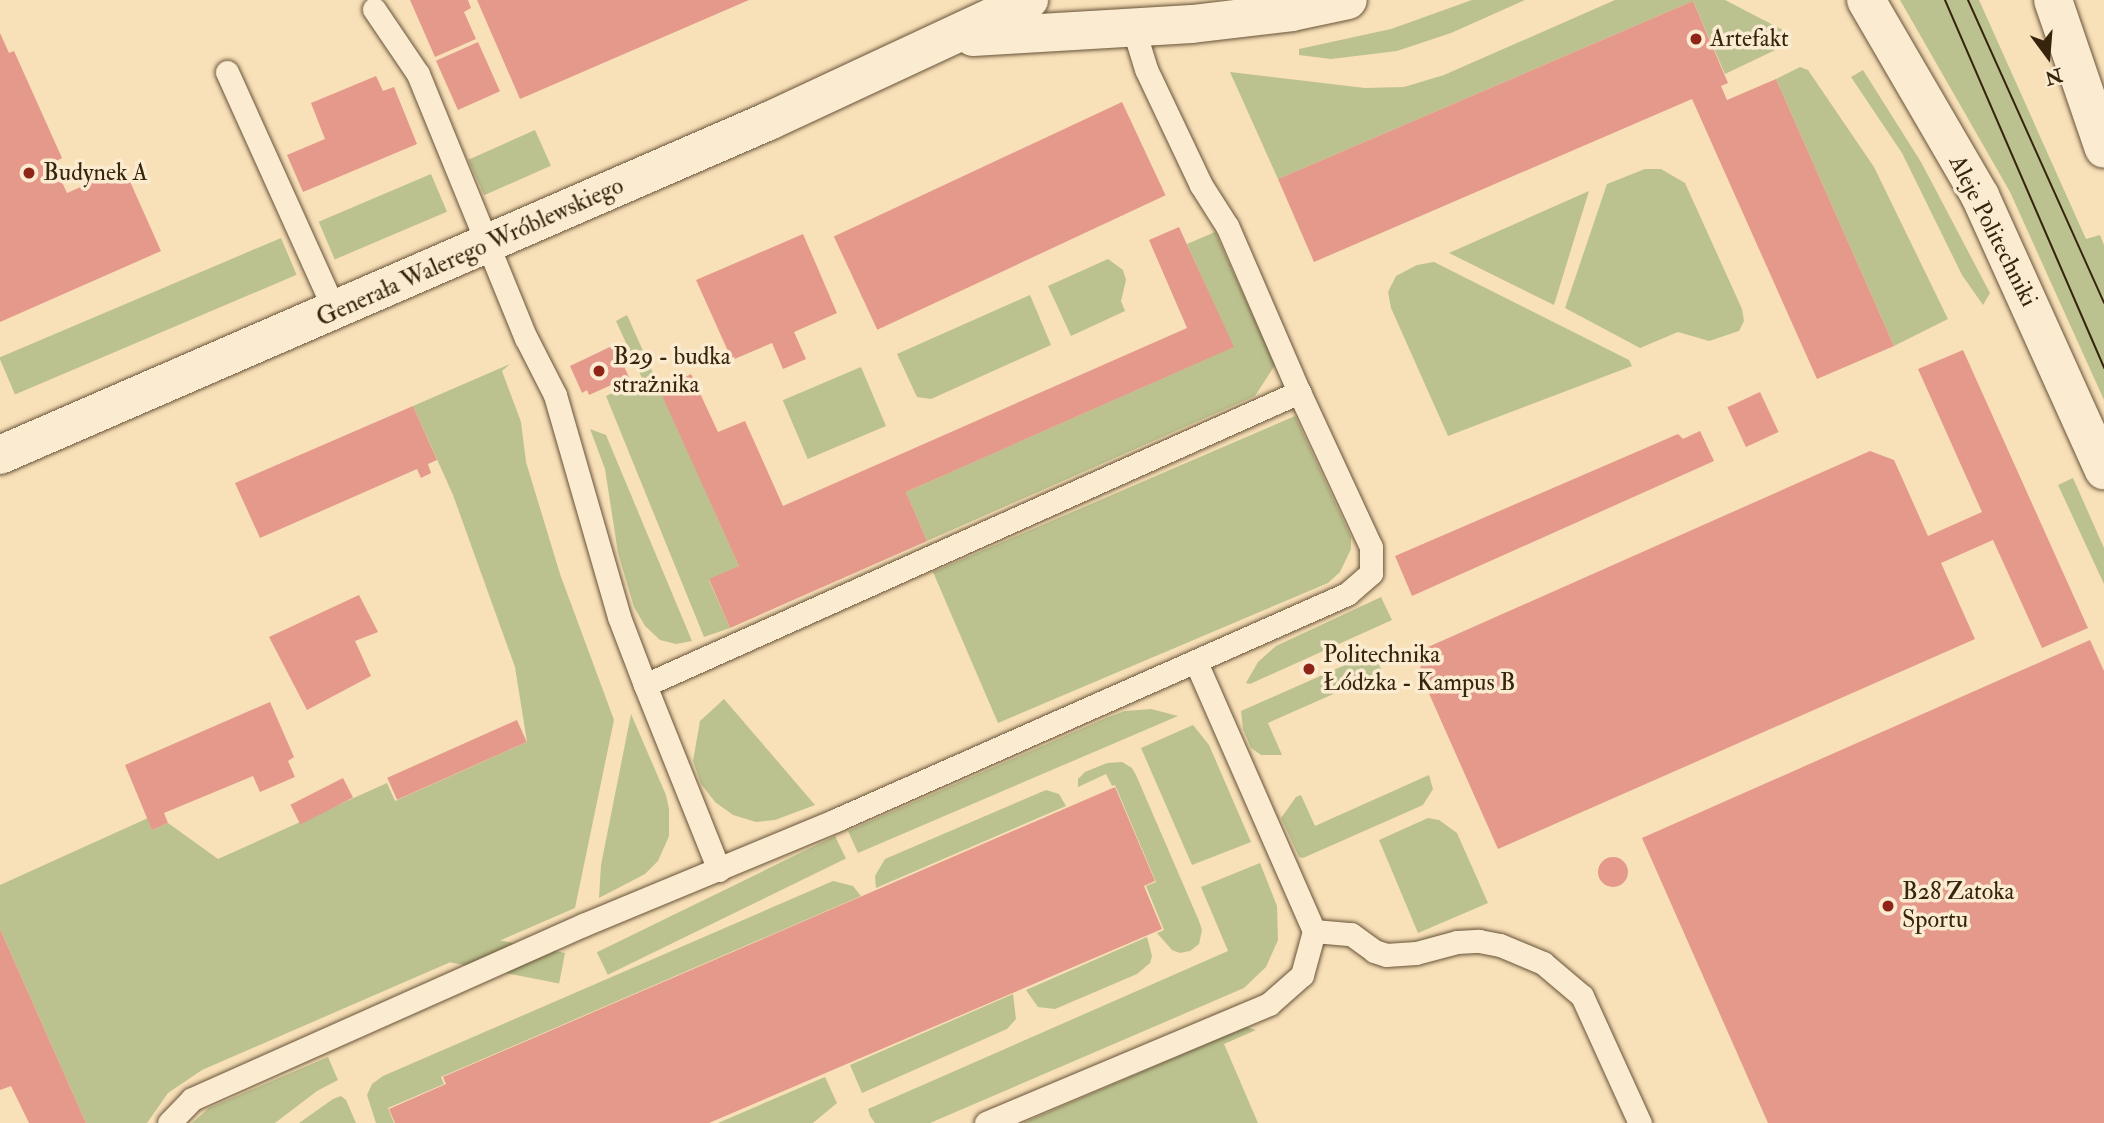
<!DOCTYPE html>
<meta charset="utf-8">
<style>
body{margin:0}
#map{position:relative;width:2104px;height:1123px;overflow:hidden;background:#f8e0b8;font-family:"IM FELL Double Pica",serif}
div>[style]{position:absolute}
.green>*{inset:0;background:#bcc28f;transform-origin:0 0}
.building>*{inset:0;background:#e5998b;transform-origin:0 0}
.round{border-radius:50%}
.roads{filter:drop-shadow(0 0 2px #675338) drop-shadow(0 0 2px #675338)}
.lane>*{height:23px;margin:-11.5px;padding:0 11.5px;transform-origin:11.5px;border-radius:11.5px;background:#faebd1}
.secondary>*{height:38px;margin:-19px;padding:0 19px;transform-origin:19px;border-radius:19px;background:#faebd1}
.tram>*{height:2px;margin:-1px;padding:0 1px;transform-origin:1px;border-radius:1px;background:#37240d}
.dots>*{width:19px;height:19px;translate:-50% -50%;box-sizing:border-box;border:4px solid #faebd1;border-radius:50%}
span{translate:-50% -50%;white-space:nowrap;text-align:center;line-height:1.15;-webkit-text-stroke:7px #faebd1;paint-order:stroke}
.poi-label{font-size:24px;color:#37240d}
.left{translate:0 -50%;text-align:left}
.street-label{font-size:24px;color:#37240d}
.north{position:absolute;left:2013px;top:21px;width:70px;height:70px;-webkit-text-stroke:5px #faebd1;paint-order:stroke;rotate:164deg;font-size:19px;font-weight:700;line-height:28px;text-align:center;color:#37240d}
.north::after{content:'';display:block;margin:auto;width:24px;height:32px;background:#37240d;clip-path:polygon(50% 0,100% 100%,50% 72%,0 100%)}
</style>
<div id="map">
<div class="green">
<i style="clip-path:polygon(1472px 0,1525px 0,1451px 33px,1397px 51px,1331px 59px,1299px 55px,1299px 49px,1391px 29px)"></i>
<i style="clip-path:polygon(1615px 0,1725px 0,1783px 30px,1788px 40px,1786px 45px,1725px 74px,1693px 1px,1278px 179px,1230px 72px,1365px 88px,1404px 87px,1444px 75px)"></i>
<i style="clip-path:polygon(1900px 0,1979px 0,2086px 239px,2100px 235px,2104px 245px,2104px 400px,2010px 192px)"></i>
<i style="clip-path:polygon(1800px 67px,1808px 70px,1874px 167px,1948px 319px,1894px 346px,1776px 79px)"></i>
<i style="clip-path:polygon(1863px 70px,1921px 162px,1990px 293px,1983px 305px,1962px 275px,1902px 153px,1851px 77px)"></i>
<i style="left:535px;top:130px;width:39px;height:73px;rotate:66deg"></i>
<i style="clip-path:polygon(1645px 169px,1661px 169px,1685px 183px,1742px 309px,1744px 321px,1739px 331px,1709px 341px,1678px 332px,1640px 348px,1565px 308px,1607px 184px)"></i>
<i style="left:431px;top:174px;width:41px;height:122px;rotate:67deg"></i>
<i style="clip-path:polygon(1589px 191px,1554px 305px,1449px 253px)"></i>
<i style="clip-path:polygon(1215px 232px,1275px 365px,1255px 396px,927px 541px,906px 492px,1233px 347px,1187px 244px)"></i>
<i style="left:281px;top:238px;width:40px;height:306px;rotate:67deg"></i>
<i style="clip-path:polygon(1108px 259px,1123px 270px,1126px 280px,1121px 301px,1125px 311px,1071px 336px,1048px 286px)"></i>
<i style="clip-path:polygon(1434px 262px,1629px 360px,1632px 366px,1448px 436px,1391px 308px,1388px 292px,1396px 276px,1417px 265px)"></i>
<i style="clip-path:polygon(1030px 295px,1051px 345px,931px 399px,917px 397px,897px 354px)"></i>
<i style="clip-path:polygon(627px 315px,739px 566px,709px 580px,730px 628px,704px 637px,606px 396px,642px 378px,616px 321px)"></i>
<i style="clip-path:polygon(510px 364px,502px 371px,521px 422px,526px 462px,560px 574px,614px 720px,575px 908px,202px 1070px,168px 1093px,147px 1123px,86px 1123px,0 929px,0 885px,148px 818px,152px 830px,168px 823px,218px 859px,387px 783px,395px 801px,527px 742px,515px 667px,453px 495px,413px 406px)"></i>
<i style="left:861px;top:367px;width:64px;height:85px;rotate:67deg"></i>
<i style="clip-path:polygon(1295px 416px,1351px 537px,1351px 549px,1340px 572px,1328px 583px,998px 723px,933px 572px)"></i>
<i style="clip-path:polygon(590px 429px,606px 435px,692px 641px,676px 644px,660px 640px,645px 626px,634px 607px,618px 553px,605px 469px)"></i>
<i style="clip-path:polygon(2073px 478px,2104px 548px,2104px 584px,2058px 485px)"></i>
<i style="clip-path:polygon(1381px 597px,1392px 620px,1250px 684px,1246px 683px,1258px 662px,1276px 646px)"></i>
<i style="clip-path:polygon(1361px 658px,1379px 665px,1383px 672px,1268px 723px,1282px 755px,1261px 755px,1251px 748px,1243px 729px,1241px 711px)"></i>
<i style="clip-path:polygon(724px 699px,815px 805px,775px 820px,756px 822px,733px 815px,715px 802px,701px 784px,693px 761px,700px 721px)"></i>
<i style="clip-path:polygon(1151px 709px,1178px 716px,858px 853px,848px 831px,1106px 718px,1125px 711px)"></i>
<i style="clip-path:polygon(631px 714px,666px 795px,669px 809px,669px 836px,658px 861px,645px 874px,599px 898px,601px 865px)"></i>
<i style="clip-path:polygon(1193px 725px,1209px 745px,1251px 842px,1192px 865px,1141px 748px)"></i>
<i style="clip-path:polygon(1122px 762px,1132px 768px,1136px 775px,1199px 921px,1202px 930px,1199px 944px,1190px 951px,1180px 953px,1172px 950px,1157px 933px,1164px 930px,1146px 886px,1156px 882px,1115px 785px,1112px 786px,1106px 774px,1078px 787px,1078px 779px,1085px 772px,1107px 763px)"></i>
<i style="clip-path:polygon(1429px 775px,1433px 789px,1423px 805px,1303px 858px,1299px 857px,1281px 818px,1296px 797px,1301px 795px,1315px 826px)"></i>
<i style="clip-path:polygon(1046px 790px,1059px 794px,1066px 806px,876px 888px,875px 876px,885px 859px)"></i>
<i style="clip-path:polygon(1428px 818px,1439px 820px,1457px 833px,1488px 903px,1418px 933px,1379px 840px)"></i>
<i style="left:835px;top:836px;width:25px;height:265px;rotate:64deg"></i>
<i style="clip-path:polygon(1260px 863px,1277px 906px,1278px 940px,1266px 967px,1244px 988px,930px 1123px,875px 1123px,870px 1116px,868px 1109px,1228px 951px,1201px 887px)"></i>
<i style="clip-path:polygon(833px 881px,853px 886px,861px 896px,441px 1077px,444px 1084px,388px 1108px,394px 1123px,376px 1123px,367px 1095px,372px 1084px,383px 1076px)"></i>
<i style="clip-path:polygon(1147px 937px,1152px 956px,1150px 963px,1137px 974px,1055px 1009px,1038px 1007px,1026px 990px)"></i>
<i style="left:565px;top:953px;width:31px;height:240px;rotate:101deg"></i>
<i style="clip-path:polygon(1013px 994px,1016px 1019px,1007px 1029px,862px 1093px,850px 1065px)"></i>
<i style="clip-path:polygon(1246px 1027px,1256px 1030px,1224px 1044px,1258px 1123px,1023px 1123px)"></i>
<i style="clip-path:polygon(328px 1057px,338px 1080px,317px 1091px,275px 1123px,192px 1123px,209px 1108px)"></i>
<i style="clip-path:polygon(825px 1077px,837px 1103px,813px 1123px,718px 1123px)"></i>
<i style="clip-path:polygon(341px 1096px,346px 1100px,356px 1123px,299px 1123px,333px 1099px)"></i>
</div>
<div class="building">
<i style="clip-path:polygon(410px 0,468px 0,471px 8px,464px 12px,476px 39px,435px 57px)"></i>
<i style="clip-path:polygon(477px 0,749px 0,520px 99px)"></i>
<i style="clip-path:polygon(1693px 1px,1728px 83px,1721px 86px,1727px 100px,1776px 79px,1894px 346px,1817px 379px,1692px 99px,1314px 262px,1278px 179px)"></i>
<i style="clip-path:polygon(0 33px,9px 53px,14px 51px,62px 158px,53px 163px,67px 193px,124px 168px,161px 251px,0 322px)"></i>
<i style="left:478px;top:42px;width:54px;height:46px;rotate:66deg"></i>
<i style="clip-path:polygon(376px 76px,383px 91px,394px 87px,417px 144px,303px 192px,287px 155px,325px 139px,311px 103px)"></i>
<i style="left:1122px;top:102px;width:103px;height:318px;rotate:65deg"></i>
<i style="clip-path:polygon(1179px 227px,1234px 347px,906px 492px,927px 541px,730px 628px,709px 579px,739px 566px,660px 391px,691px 374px,718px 432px,745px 421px,783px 506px,1187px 328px,1149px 240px)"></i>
<i style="clip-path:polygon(803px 234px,837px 313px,794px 332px,806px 359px,783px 369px,772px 343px,732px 360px,696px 280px)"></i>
<i style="clip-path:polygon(614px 345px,629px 377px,589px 395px,587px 390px,582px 393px,570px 366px)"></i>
<i style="clip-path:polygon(1963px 350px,2088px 628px,2042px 648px,1993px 540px,1941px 563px,1975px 639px,1498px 849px,1419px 671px,1428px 647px,1870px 451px,1894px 460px,1928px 536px,1982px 512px,1918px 369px)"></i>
<i style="left:1760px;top:392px;width:44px;height:36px;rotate:65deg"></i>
<i style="clip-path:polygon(413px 406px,437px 460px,428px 464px,431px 473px,421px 478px,417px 469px,260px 538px,235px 483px)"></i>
<i style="clip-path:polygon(1700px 431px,1714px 461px,1412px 596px,1395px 556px,1678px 434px,1683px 439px)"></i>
<i style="clip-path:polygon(359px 595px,378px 632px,355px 641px,371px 676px,307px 710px,269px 637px)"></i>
<i style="clip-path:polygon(2090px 640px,2104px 671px,2104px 1123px,1768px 1123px,1642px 838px)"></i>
<i style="clip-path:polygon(270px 702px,294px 757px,288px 761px,295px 777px,260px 792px,253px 776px,164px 813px,168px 823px,152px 830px,125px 765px)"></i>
<i style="left:517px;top:720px;width:24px;height:142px;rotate:66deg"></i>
<i style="left:343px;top:778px;width:22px;height:59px;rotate:63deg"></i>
<i style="clip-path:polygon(1115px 787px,1155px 881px,1144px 886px,1162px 929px,709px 1123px,395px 1123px,389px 1109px,446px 1084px,443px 1077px)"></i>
<i class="round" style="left:1598px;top:857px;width:30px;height:30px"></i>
<i style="clip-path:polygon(0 929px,86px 1123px,29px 1123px,11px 1086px,0 1090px)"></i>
</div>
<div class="roads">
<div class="lane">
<i style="left:374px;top:9px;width:78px;rotate:55.9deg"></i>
<i style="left:418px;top:74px;width:285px;rotate:67.8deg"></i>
<i style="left:526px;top:338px;width:64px;rotate:63deg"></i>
<i style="left:555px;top:395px;width:231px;rotate:73.9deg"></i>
<i style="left:619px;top:617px;width:73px;rotate:69.1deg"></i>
<i style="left:227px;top:72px;width:262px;rotate:65.7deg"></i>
<i style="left:719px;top:870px;width:199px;rotate:-111.8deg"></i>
<i style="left:645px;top:685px;width:717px;rotate:-24.13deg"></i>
<i style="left:1299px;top:392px;width:181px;rotate:-113.4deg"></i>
<i style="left:1227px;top:226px;width:49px;rotate:-122.4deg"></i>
<i style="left:1201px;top:185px;width:128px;rotate:-115.4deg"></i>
<i style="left:1146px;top:69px;width:44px;rotate:-107.2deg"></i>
<i style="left:1314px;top:931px;width:37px;rotate:5deg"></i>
<i style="left:1351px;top:934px;width:29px;rotate:36deg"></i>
<i style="left:1374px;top:951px;width:13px;rotate:18deg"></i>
<i style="left:1386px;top:955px;width:30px;rotate:-4deg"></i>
<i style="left:1416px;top:953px;width:42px;rotate:-15deg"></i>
<i style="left:1457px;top:942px;width:22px;rotate:-3deg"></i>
<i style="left:1479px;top:941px;width:21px;rotate:11deg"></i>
<i style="left:1500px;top:945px;width:47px;rotate:22.7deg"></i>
<i style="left:1543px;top:963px;width:51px;rotate:40.2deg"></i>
<i style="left:1582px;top:996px;width:140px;rotate:65.5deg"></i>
<i style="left:169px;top:1123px;width:33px;rotate:-46deg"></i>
<i style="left:192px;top:1099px;width:428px;rotate:-24deg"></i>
<i style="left:583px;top:925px;width:274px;rotate:-22.5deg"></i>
<i style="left:836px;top:820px;width:559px;rotate:-23.86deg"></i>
<i style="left:1347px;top:594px;width:32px;rotate:-41deg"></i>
<i style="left:1371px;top:573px;width:26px;rotate:-90deg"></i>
<i style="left:1371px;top:547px;width:171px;rotate:-114.9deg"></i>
<i style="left:986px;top:1123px;width:307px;rotate:-22.8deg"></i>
<i style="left:1269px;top:1004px;width:44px;rotate:-41.3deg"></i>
<i style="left:1302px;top:975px;width:46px;rotate:-74.7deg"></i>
<i style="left:1314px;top:931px;width:294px;rotate:-113.7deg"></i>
</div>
<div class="secondary">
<i style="left:1866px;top:0;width:227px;rotate:59.8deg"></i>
<i style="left:1980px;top:196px;width:301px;rotate:65.7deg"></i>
<i style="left:2053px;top:0;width:157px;rotate:71.1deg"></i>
<i style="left:973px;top:37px;width:219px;rotate:-3.4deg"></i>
<i style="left:1192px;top:24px;width:101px;rotate:-6.8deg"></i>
<i style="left:1292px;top:12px;width:57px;rotate:-12.1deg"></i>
<i style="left:0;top:455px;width:838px;rotate:-23.48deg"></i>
<i style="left:769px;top:121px;width:287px;rotate:-25deg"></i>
</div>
</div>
<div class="tram">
<i style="left:1945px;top:0;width:401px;rotate:66.6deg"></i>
<i style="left:1968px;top:0;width:332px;rotate:65.8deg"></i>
</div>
<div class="dots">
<i style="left:1696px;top:39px;background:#8f2418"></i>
<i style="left:29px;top:173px;background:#8f2418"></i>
<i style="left:599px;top:371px;background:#8f2418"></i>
<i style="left:1309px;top:669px;background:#8f2418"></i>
<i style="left:1888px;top:906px;background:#8f2418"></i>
</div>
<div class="poi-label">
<span class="left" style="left:1710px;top:39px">Artefakt</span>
<span class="left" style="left:43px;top:173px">Budynek A</span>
<span class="left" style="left:613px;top:371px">B29 - budka<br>strażnika</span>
<span class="left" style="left:1323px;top:669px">Politechnika<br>Łódzka - Kampus B</span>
<span class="left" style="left:1902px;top:906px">B28 Zatoka<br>Sportu</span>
</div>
<div class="street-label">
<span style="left:1993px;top:231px;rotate:63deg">Aleje Politechniki</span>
<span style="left:470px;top:252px;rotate:-24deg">Generała Walerego Wróblewskiego</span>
</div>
<div class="north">N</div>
</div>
